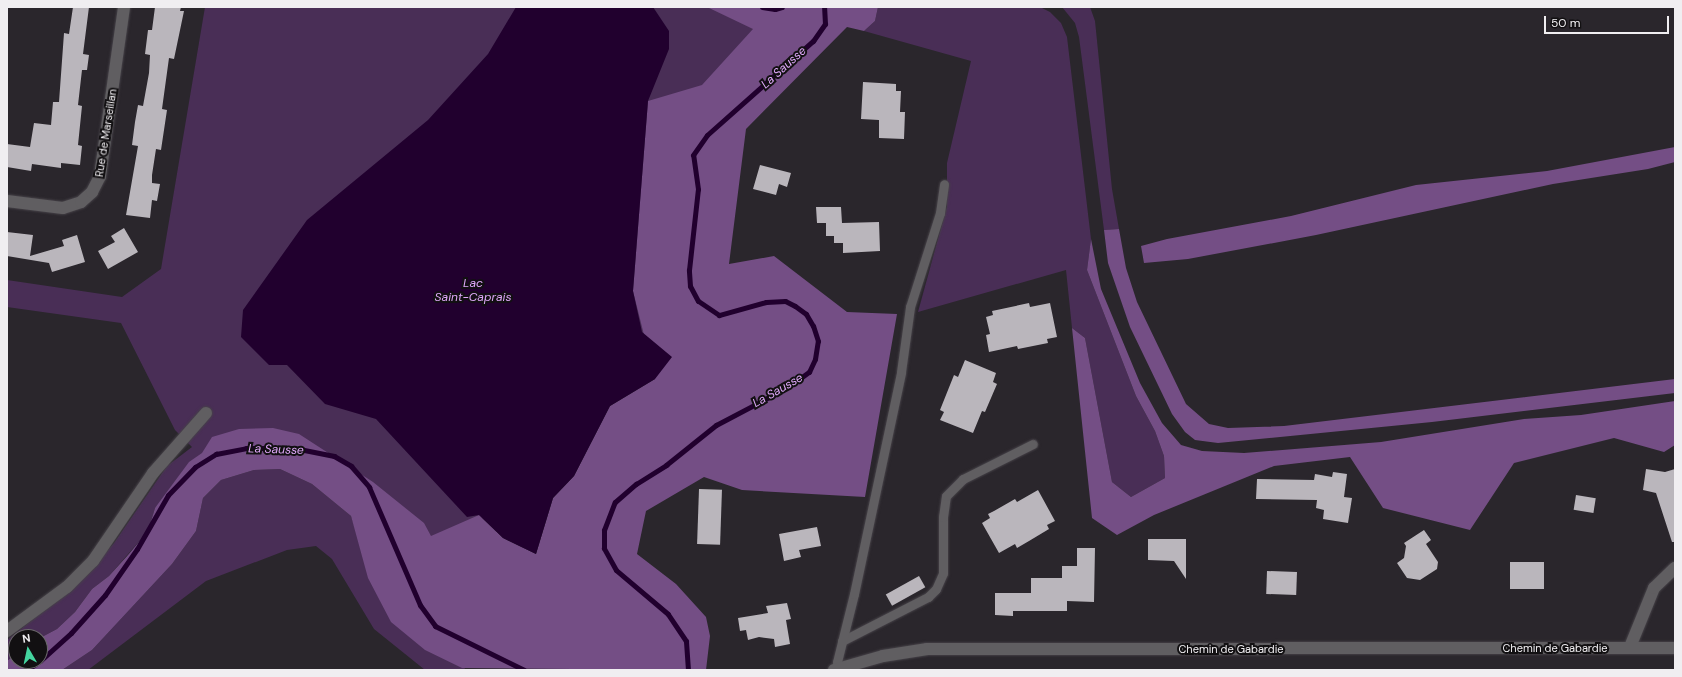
<!DOCTYPE html>
<style>
body{margin:0}
#map{position:relative;width:1682px;height:677px;overflow:hidden;background:#2a262c;font-family:"DM Sans",sans-serif}
div>[style]{position:absolute}
.green>*{inset:0;background:#492e56}
.forest>*{inset:0;background:#744e85}
.water>*{inset:0;background:#21002e}
.stream>*{height:5px;margin:-2.5px;padding:0 2.5px;transform-origin:2.5px;border-radius:2.5px;background:#21002e}
.building>*{inset:0;background:#bab6bc;transform-origin:0 0}
.roads{filter:drop-shadow(0 0 1px #464248) drop-shadow(0 0 1px #464248)}
.lane>*{height:9px;margin:-4.5px;padding:0 4.5px;transform-origin:4.5px;border-radius:4.5px;background:#605e61}
.street>*{height:12px;margin:-6px;padding:0 6px;transform-origin:6px;border-radius:6px;background:#605e61}
span{translate:-50% -50%;white-space:nowrap;text-align:center;line-height:1.15;-webkit-text-stroke:4px #121012;paint-order:stroke}
.street-label{font-size:11px;color:#f0eef1}
.water-label{font-size:12px;color:#dfa8f9;font-style:italic}
.frame{position:absolute;inset:0;border:8px solid #f0eef1;pointer-events:none}
.north{position:absolute;left:8px;top:629px;width:40px;height:40px;box-sizing:border-box;background:#121012;border:1px solid #6b696b;border-radius:50%;rotate:351deg;font-size:11px;font-weight:700;line-height:16px;text-align:center;color:#f0eef1}
.north::after{content:'';display:block;margin:auto;width:14px;height:18px;background:#44d49f;clip-path:polygon(50% 0,100% 100%,50% 72%,0 100%)}
.scale{position:absolute;left:1544px;top:16px;width:125px;height:18px;box-sizing:border-box;border:2px solid #f0eef1;border-top:0;padding-left:5px;font-size:12px;line-height:14px;white-space:nowrap;color:#f0eef1;-webkit-text-stroke:3px #121012;paint-order:stroke}
</style>
<div id="map">
<div class="green">
<i style="clip-path:polygon(205px 7px,718px 7px,769px 17px,689px 305px,425px 577px,264px 439px,155px 508px,148px 531px,109px 576px,92px 589px,75px 612px,57px 629px,40px 638px,16px 637px,16px 654px,7px 661px,7px 640px,81px 581px,114px 543px,167px 466px,192px 447px,175px 430px,121px 323px,7px 307px,7px 280px,122px 297px,161px 269px)"></i>
<i style="clip-path:polygon(878px 7px,1040px 7px,1050px 12px,1061px 23px,1067px 37px,1091px 239px,1087px 270px,1136px 396px,1155px 431px,1164px 456px,1165px 478px,1131px 497px,1112px 482px,1085px 338px,1072px 328px,1066px 270px,918px 312px,947px 206px,947px 163px,971px 61px,864px 31px,875px 21px)"></i>
<i style="clip-path:polygon(1062px 7px,1090px 7px,1095px 21px,1112px 189px,1119px 229px,1104px 230px,1079px 37px,1075px 23px)"></i>
<i style="clip-path:polygon(280px 469px,312px 484px,351px 516px,357px 534px,466px 670px,425px 670px,374px 629px,332px 559px,316px 546px,287px 550px,206px 581px,88px 670px,62px 670px,92px 650px,172px 564px,196px 531px,203px 498px,221px 480px,254px 470px)"></i>
</div>
<div class="forest">
<i style="clip-path:polygon(707px 7px,878px 7px,875px 21px,864px 31px,847px 27px,746px 129px,729px 264px,774px 256px,847px 312px,897px 314px,865px 497px,742px 490px,704px 477px,646px 511px,637px 554px,676px 584px,706px 617px,710px 636px,706px 670px,462px 668px,425px 650px,391px 622px,368px 578px,351px 516px,312px 484px,280px 469px,254px 470px,221px 480px,203px 498px,196px 531px,172px 564px,92px 650px,62px 670px,7px 670px,7px 661px,16px 654px,16px 661px,40px 661px,40px 638px,57px 629px,75px 612px,92px 589px,109px 576px,128px 555px,148px 531px,155px 508px,189px 462px,202px 453px,212px 437px,239px 429px,273px 428px,299px 434px,373px 482px,424px 523px,431px 536px,479px 515px,503px 538px,536px 554px,553px 498px,574px 476px,610px 406px,655px 379px,633px 291px,648px 101px,702px 85px,753px 29px)"></i>
<i style="clip-path:polygon(1675px 147px,1675px 162px,1648px 169px,1553px 184px,1316px 235px,1188px 259px,1144px 263px,1141px 246px,1167px 239px,1291px 216px,1416px 185px,1547px 171px)"></i>
<i style="clip-path:polygon(1119px 229px,1126px 268px,1137px 302px,1186px 404px,1209px 424px,1228px 428px,1284px 426px,1675px 379px,1675px 393px,1432px 422px,1218px 443px,1195px 440px,1185px 432px,1172px 414px,1130px 327px,1108px 263px,1104px 230px)"></i>
<i style="clip-path:polygon(1091px 239px,1101px 289px,1140px 383px,1162px 423px,1181px 445px,1202px 451px,1244px 453px,1381px 442px,1524px 419px,1581px 415px,1675px 401px,1675px 445px,1664px 452px,1614px 438px,1514px 463px,1470px 530px,1383px 508px,1350px 457px,1274px 466px,1154px 515px,1117px 535px,1092px 518px,1072px 328px,1085px 338px,1112px 482px,1131px 497px,1165px 478px,1164px 456px,1155px 431px,1136px 396px,1087px 270px)"></i>
</div>
<div class="water">
<i style="clip-path:polygon(516px 7px,653px 7px,669px 31px,669px 49px,648px 101px,633px 291px,642px 332px,672px 357px,655px 379px,610px 406px,574px 476px,553px 498px,536px 554px,503px 538px,479px 515px,467px 517px,376px 419px,325px 404px,287px 365px,269px 365px,241px 337px,243px 310px,307px 220px,428px 120px,488px 54px)"></i>
</div>
<div class="stream">
<i style="left:762px;top:7px;width:13px;rotate:9deg"></i>
<i style="left:775px;top:9px;width:7px;rotate:-16deg"></i>
<i style="left:40px;top:661px;width:42px;rotate:-42.1deg"></i>
<i style="left:71px;top:633px;width:51px;rotate:-48.2deg"></i>
<i style="left:105px;top:595px;width:56px;rotate:-55.2deg"></i>
<i style="left:137px;top:549px;width:62px;rotate:-60.1deg"></i>
<i style="left:168px;top:495px;width:39px;rotate:-46deg"></i>
<i style="left:195px;top:467px;width:25px;rotate:-32deg"></i>
<i style="left:216px;top:454px;width:31px;rotate:-11deg"></i>
<i style="left:246px;top:448px;width:48px"></i>
<i style="left:294px;top:448px;width:41px;rotate:11.3deg"></i>
<i style="left:334px;top:456px;width:20px;rotate:30deg"></i>
<i style="left:351px;top:466px;width:28px;rotate:49deg"></i>
<i style="left:369px;top:487px;width:129px;rotate:66.6deg"></i>
<i style="left:420px;top:605px;width:26px;rotate:54deg"></i>
<i style="left:435px;top:626px;width:99px;rotate:26.3deg"></i>
<i style="left:27px;top:670px;width:16px;rotate:-35deg"></i>
<i style="left:688px;top:670px;width:29px;rotate:-94deg"></i>
<i style="left:686px;top:641px;width:32px;rotate:-124deg"></i>
<i style="left:668px;top:614px;width:68px;rotate:-139.8deg"></i>
<i style="left:616px;top:570px;width:25px;rotate:-119deg"></i>
<i style="left:604px;top:548px;width:18px;rotate:-90deg"></i>
<i style="left:604px;top:530px;width:30px;rotate:-69deg"></i>
<i style="left:615px;top:502px;width:28px;rotate:-41deg"></i>
<i style="left:636px;top:484px;width:36px;rotate:-32deg"></i>
<i style="left:666px;top:465px;width:64px;rotate:-38.7deg"></i>
<i style="left:716px;top:425px;width:81px;rotate:-27.8deg"></i>
<i style="left:788px;top:387px;width:26px;rotate:-36deg"></i>
<i style="left:809px;top:372px;width:14px;rotate:-65deg"></i>
<i style="left:815px;top:359px;width:18px;rotate:-81deg"></i>
<i style="left:818px;top:341px;width:16px;rotate:-108deg"></i>
<i style="left:813px;top:326px;width:14px;rotate:-120deg"></i>
<i style="left:806px;top:314px;width:14px;rotate:-144deg"></i>
<i style="left:795px;top:306px;width:11px;rotate:-153deg"></i>
<i style="left:785px;top:301px;width:19px;rotate:177deg"></i>
<i style="left:766px;top:302px;width:49px;rotate:164.5deg"></i>
<i style="left:719px;top:315px;width:25px;rotate:-146deg"></i>
<i style="left:698px;top:301px;width:17px;rotate:-118deg"></i>
<i style="left:690px;top:286px;width:16px;rotate:-94deg"></i>
<i style="left:689px;top:270px;width:81px;rotate:-83.7deg"></i>
<i style="left:698px;top:189px;width:34px;rotate:-98deg"></i>
<i style="left:693px;top:155px;width:24px;rotate:-55deg"></i>
<i style="left:707px;top:135px;width:142px;rotate:-41.6deg"></i>
<i style="left:813px;top:41px;width:21px;rotate:-55deg"></i>
<i style="left:825px;top:24px;width:17px;rotate:-93deg"></i>
</div>
<div class="building">
<i style="clip-path:polygon(73px 7px,89px 7px,83px 54px,89px 55px,87px 70px,82px 70px,78px 105px,82px 106px,78px 145px,82px 146px,80px 165px,61px 163px,61px 168px,32px 164px,31px 171px,7px 167px,7px 144px,30px 147px,34px 123px,51px 125px,53px 102px,59px 102px,64px 33px,69px 34px)"></i>
<i style="clip-path:polygon(155px 7px,181px 7px,180px 11px,184px 11px,174px 59px,169px 58px,162px 109px,167px 110px,161px 150px,156px 149px,152px 175px,152px 183px,160px 184px,157px 201px,152px 200px,150px 218px,126px 215px,138px 146px,132px 145px,135px 122px,138px 105px,143px 106px,149px 73px,150px 55px,145px 54px,148px 30px,152px 30px)"></i>
<i style="clip-path:polygon(863px 82px,896px 84px,896px 91px,901px 91px,900px 112px,905px 112px,904px 139px,879px 138px,879px 120px,861px 119px)"></i>
<i style="clip-path:polygon(760px 165px,791px 173px,787px 187px,779px 184px,776px 195px,753px 189px)"></i>
<i style="clip-path:polygon(816px 207px,841px 207px,842px 223px,879px 222px,880px 251px,843px 253px,843px 243px,834px 243px,834px 236px,826px 236px,826px 223px,817px 223px)"></i>
<i style="clip-path:polygon(124px 228px,138px 252px,108px 269px,98px 251px,115px 242px,111px 236px)"></i>
<i style="clip-path:polygon(7px 232px,33px 235px,30px 256px,64px 246px,62px 240px,77px 235px,85px 262px,52px 272px,49px 263px,7px 256px)"></i>
<i style="clip-path:polygon(1029px 303px,1030px 307px,1050px 303px,1057px 337px,1047px 339px,1048px 343px,1018px 349px,1017px 346px,989px 352px,986px 335px,990px 334px,986px 317px,993px 315px,992px 311px)"></i>
<i style="clip-path:polygon(965px 360px,996px 373px,993px 382px,997px 384px,985px 412px,982px 411px,973px 433px,940px 420px,944px 412px,940px 410px,954px 375px,958px 377px)"></i>
<i style="clip-path:polygon(1646px 469px,1665px 472px,1675px 469px,1675px 542px,1672px 542px,1656px 493px,1643px 490px)"></i>
<i style="clip-path:polygon(1333px 472px,1347px 474px,1344px 497px,1352px 498px,1348px 523px,1323px 519px,1324px 510px,1316px 508px,1317px 500px,1256px 499px,1257px 479px,1314px 480px,1315px 474px,1332px 477px)"></i>
<i style="left:699px;top:489px;width:23px;height:55px;rotate:2deg"></i>
<i style="clip-path:polygon(1038px 490px,1055px 521px,1047px 525px,1049px 529px,1029px 541px,1017px 548px,1015px 544px,999px 553px,982px 523px,990px 518px,988px 514px,994px 511px,1015px 499px,1017px 502px)"></i>
<i style="left:1576px;top:495px;width:20px;height:15px;rotate:9deg"></i>
<i style="clip-path:polygon(817px 527px,821px 546px,799px 550px,801px 557px,784px 561px,779px 534px)"></i>
<i style="clip-path:polygon(1424px 530px,1431px 540px,1426px 544px,1438px 562px,1437px 569px,1420px 580px,1407px 578px,1397px 563px,1404px 558px,1406px 546px,1404px 543px)"></i>
<i style="clip-path:polygon(1148px 539px,1186px 539px,1186px 579px,1174px 561px,1148px 560px)"></i>
<i style="clip-path:polygon(1077px 548px,1095px 548px,1094px 602px,1067px 601px,1067px 611px,1013px 611px,1013px 616px,995px 615px,995px 593px,1031px 593px,1031px 578px,1062px 578px,1062px 566px,1077px 566px)"></i>
<i style="left:1510px;top:562px;width:34px;height:27px"></i>
<i style="left:1267px;top:571px;width:30px;height:23px;rotate:2deg"></i>
<i style="left:919px;top:576px;width:13px;height:38px;rotate:61deg"></i>
<i style="clip-path:polygon(787px 603px,791px 619px,786px 620px,790px 644px,775px 647px,774px 639px,759px 637px,748px 640px,746px 630px,740px 631px,738px 618px,768px 613px,766px 606px)"></i>
</div>
<div class="roads">
<div class="lane">
<i style="left:842px;top:641px;width:97px;rotate:-27.1deg"></i>
<i style="left:928px;top:597px;width:11px;rotate:-45deg"></i>
<i style="left:936px;top:589px;width:17px;rotate:-66deg"></i>
<i style="left:943px;top:573px;width:56px;rotate:-90deg"></i>
<i style="left:943px;top:517px;width:21px;rotate:-82deg"></i>
<i style="left:946px;top:496px;width:24px;rotate:-45deg"></i>
<i style="left:963px;top:479px;width:78px;rotate:-26.6deg"></i>
<i style="left:838px;top:668px;width:6px;rotate:-99deg"></i>
<i style="left:837px;top:662px;width:70px;rotate:-76deg"></i>
<i style="left:854px;top:594px;width:227px;rotate:-78deg"></i>
<i style="left:901px;top:372px;width:66px;rotate:-82.1deg"></i>
<i style="left:910px;top:307px;width:99px;rotate:-72.3deg"></i>
<i style="left:940px;top:213px;width:29px;rotate:-82deg"></i>
</div>
<div class="street">
<i style="left:7px;top:201px;width:56px;rotate:7.1deg"></i>
<i style="left:63px;top:208px;width:19px;rotate:-18deg"></i>
<i style="left:81px;top:202px;width:15px;rotate:-42deg"></i>
<i style="left:92px;top:192px;width:18px;rotate:-63deg"></i>
<i style="left:100px;top:176px;width:171px;rotate:-81.9deg"></i>
<i style="left:7px;top:631px;width:74px;rotate:-36.3deg"></i>
<i style="left:67px;top:587px;width:37px;rotate:-45deg"></i>
<i style="left:93px;top:561px;width:107px;rotate:-55.7deg"></i>
<i style="left:153px;top:473px;width:80px;rotate:-48.5deg"></i>
<i style="left:1630px;top:647px;width:64px;rotate:-67.9deg"></i>
<i style="left:1654px;top:588px;width:29px;rotate:-44deg"></i>
<i style="left:834px;top:670px;width:51px;rotate:-15.9deg"></i>
<i style="left:883px;top:656px;width:45px;rotate:-9deg"></i>
<i style="left:927px;top:649px;width:748px;rotate:-0.08deg"></i>
</div>
</div>
<div class="street-label">
<span style="left:106px;top:133px;rotate:-81deg">Rue de Marseillan</span>
<span style="left:1555px;top:648px">Chemin de Gabardie</span>
<span style="left:1231px;top:649px">Chemin de Gabardie</span>
</div>
<div class="water-label">
<span style="left:784px;top:68px;rotate:-42deg">La Sausse</span>
<span style="left:473px;top:291px">Lac<br>Saint-Caprais</span>
<span style="left:778px;top:391px;rotate:-30deg">La Sausse</span>
<span style="left:276px;top:450px;rotate:2deg">La Sausse</span>
</div>
<div class="frame"></div>
<div class="north">N</div>
<div class="scale">50 m</div>
</div>
